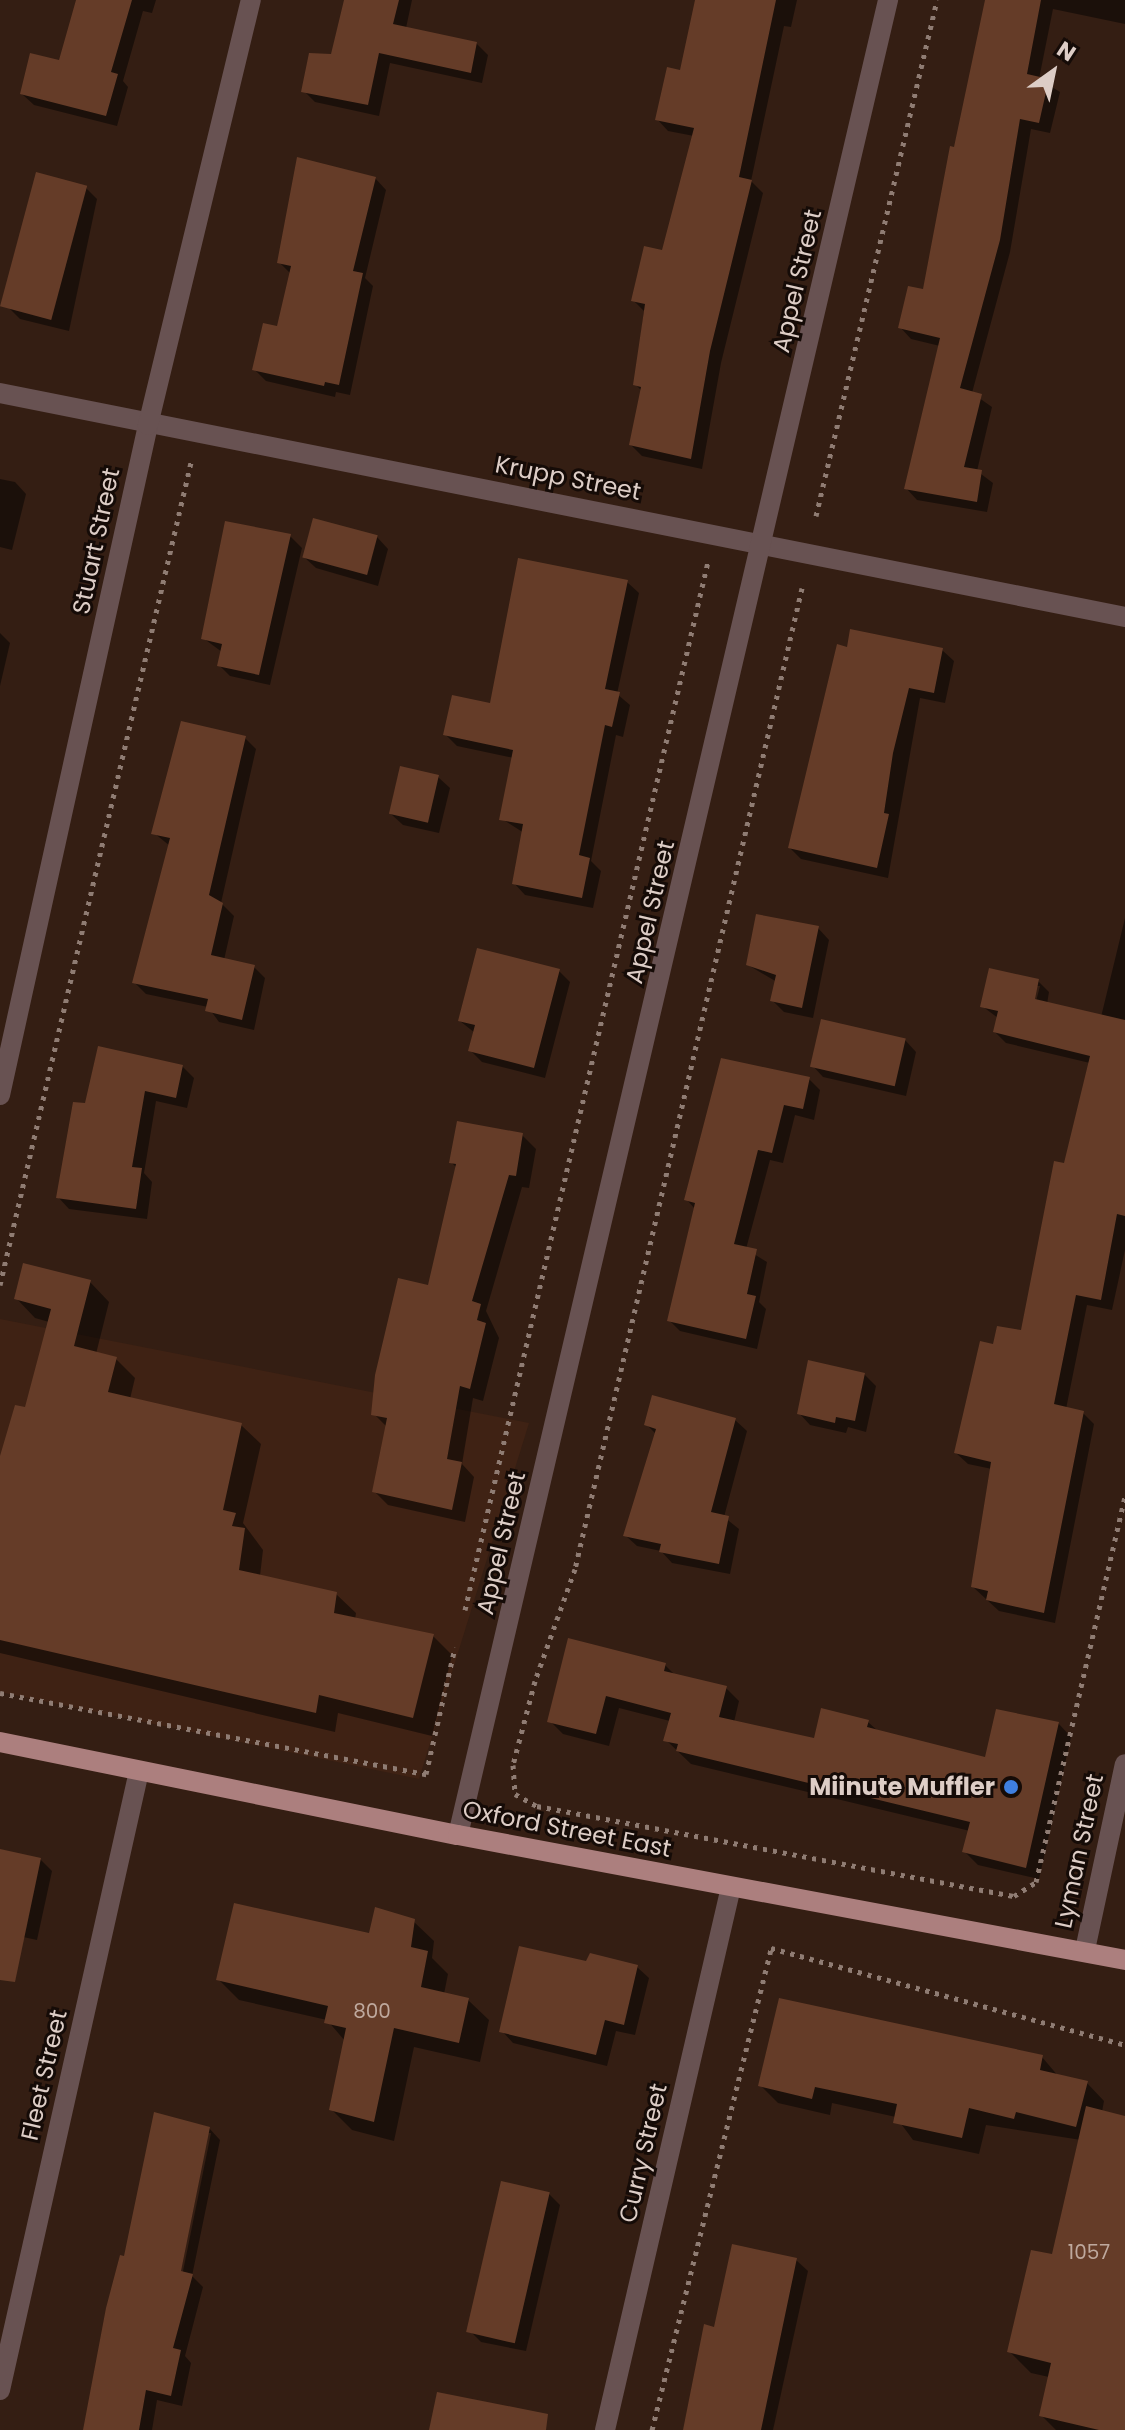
<!DOCTYPE html>
<style>
body{margin:0}
#map{position:relative;width:1125px;height:2430px;overflow:hidden;background:#341e13;font-family:Poppins,sans-serif}
div>[style]{position:absolute}
.built>*{inset:0;background:#3f2214}
.shadow>*{inset:0;background:#0007}
.building>*{inset:0;background:#653c28;transform-origin:0 0}
.path>*{height:5px;margin-top:-2.5px;transform-origin:0;background:repeating-linear-gradient(90deg,#8f7c73 0 4px,transparent 0 10px)}
.minor>*{height:20px;margin:-10px;padding:0 10px;transform-origin:10px;border-radius:10px;background:#685252}
.major>*{height:20px;margin:-10px;padding:0 10px;transform-origin:10px;border-radius:10px;background:#ac7f7e}
.dots>*{width:22px;height:22px;translate:-50% -50%;box-sizing:border-box;border:4px solid #150b07;border-radius:50%}
span{translate:-50% -50%;white-space:nowrap;text-align:center;line-height:1.15;-webkit-text-stroke:6px #150b07;paint-order:stroke}
.number-label{font-size:20px;color:#bfa99e}
.number-label span{-webkit-text-stroke-width:0}
.street-label{font-size:24px;color:#ddcdc6}
.poi-label{font-size:24px;color:#ddcdc6;font-weight:700}
.right{translate:-100% -50%;text-align:right}
.north{position:absolute;left:1013px;top:32px;width:80px;height:80px;-webkit-text-stroke:6px #150b07;paint-order:stroke;rotate:33deg;font-size:22px;font-weight:700;line-height:32px;text-align:center;color:#ddcdc6}
.north::after{content:'';display:block;margin:auto;width:28px;height:36px;background:#ddcdc6;clip-path:polygon(50% 0,100% 100%,50% 72%,0 100%)}
</style>
<div id="map">
<div class="built">
<i style="clip-path:polygon(0 1319px,529px 1423px,419px 1779px,0 1692px)"></i>
</div>
<div class="shadow">
<i style="clip-path:polygon(79px 0,156px 0,152px 13px,143px 11px,123px 81px,128px 87px,117px 126px,34px 105px,22px 94px,61px 62px)"></i>
<i style="clip-path:polygon(346px 0,412px 0,406px 28px,476px 43px,488px 55px,482px 83px,390px 63px,379px 116px,315px 102px,304px 91px,333px 56px)"></i>
<i style="clip-path:polygon(697px 0,797px 0,791px 27px,784px 26px,751px 181px,763px 193px,721px 363px,702px 469px,642px 456px,631px 445px,642px 391px,635px 384px,644px 311px,633px 300px,664px 252px,694px 136px,668px 131px,657px 119px,682px 73px)"></i>
<i style="clip-path:polygon(989px 0,1125px 0,1125px 24px,1053px 9px,1039px 79px,1060px 92px,1050px 133px,1031px 129px,1010px 252px,972px 393px,992px 407px,977px 471px,993px 483px,987px 512px,917px 500px,906px 488px,940px 346px,911px 339px,900px 327px,925px 292px)"></i>
<i style="clip-path:polygon(375px 178px,386px 190px,365px 278px,373px 286px,350px 395px,336px 392px,335px 397px,266px 381px,254px 369px,279px 329px,291px 274px,279px 262px)"></i>
<i style="clip-path:polygon(86px 188px,97px 199px,69px 331px,20px 319px,9px 308px)"></i>
<i style="clip-path:polygon(0 479px,15px 482px,26px 494px,12px 550px,0 547px)"></i>
<i style="clip-path:polygon(290px 536px,302px 548px,270px 685px,230px 676px,219px 665px,222px 652px,203px 638px)"></i>
<i style="clip-path:polygon(377px 537px,388px 549px,378px 586px,316px 568px,304px 557px)"></i>
<i style="clip-path:polygon(627px 582px,639px 593px,617px 694px,630px 705px,623px 737px,616px 735px,591px 861px,601px 871px,593px 908px,525px 895px,514px 883px,524px 833px,502px 819px,514px 758px,457px 746px,445px 734px,492px 705px)"></i>
<i style="clip-path:polygon(0 633px,10px 643px,0 686px)"></i>
<i style="clip-path:polygon(838px 647px,942px 650px,954px 661px,945px 703px,920px 698px,888px 878px,801px 859px,790px 848px)"></i>
<i style="clip-path:polygon(245px 738px,256px 749px,221px 903px,234px 916px,224px 960px,254px 967px,265px 978px,254px 1030px,219px 1022px,208px 1007px,146px 994px,135px 983px,170px 846px,154px 833px)"></i>
<i style="clip-path:polygon(438px 777px,450px 788px,439px 833px,403px 825px,391px 814px)"></i>
<i style="clip-path:polygon(evenodd,1125px 918px,1125px 1250px,1112px 1310px,1087px 1305px,1066px 1409px,1083px 1413px,1094px 1424px,1055px 1623px,999px 1611px,973px 1587px,992px 1469px,968px 1464px,956px 1453px,995px 1346px,1022px 1333px,1090px 1063px,1006px 1043px,995px 1032px,998px 1018px,982px 1006px,1038px 981px,1049px 992px,1047px 1004px,1101px 1017px,1125px 918px,1035px 986px,1040px 986px,1034px 1009px,1035px 986px)"></i>
<i style="clip-path:polygon(818px 928px,829px 940px,813px 1018px,784px 1012px,773px 1001px,777px 982px,748px 965px)"></i>
<i style="clip-path:polygon(559px 971px,570px 982px,545px 1078px,482px 1062px,471px 1051px,475px 1033px,460px 1021px)"></i>
<i style="clip-path:polygon(905px 1040px,916px 1052px,906px 1096px,823px 1077px,812px 1065px)"></i>
<i style="clip-path:polygon(182px 1066px,194px 1078px,187px 1108px,156px 1101px,144px 1173px,152px 1182px,147px 1219px,69px 1209px,58px 1197px,86px 1106px)"></i>
<i style="clip-path:polygon(809px 1079px,820px 1090px,814px 1120px,795px 1115px,783px 1163px,770px 1160px,746px 1249px,767px 1262px,759px 1302px,766px 1309px,757px 1349px,680px 1331px,669px 1320px,695px 1209px,687px 1200px)"></i>
<i style="clip-path:polygon(522px 1135px,536px 1149px,529px 1188px,522px 1187px,486px 1311px,499px 1338px,483px 1401px,473px 1398px,462px 1464px,474px 1477px,465px 1522px,388px 1505px,374px 1491px,388px 1428px,374px 1414px,429px 1287px,457px 1168px,451px 1162px)"></i>
<i style="clip-path:polygon(90px 1282px,109px 1302px,96px 1354px,116px 1359px,135px 1378px,130px 1399px,241px 1425px,261px 1444px,243px 1523px,263px 1550px,260px 1576px,336px 1594px,356px 1613px,355px 1620px,433px 1636px,452px 1655px,432px 1736px,338px 1713px,335px 1732px,0 1653px,0 1475px,26px 1409px,49px 1322px,35px 1318px,16px 1298px)"></i>
<i style="clip-path:polygon(864px 1374px,876px 1386px,866px 1432px,848px 1427px,846px 1433px,810px 1425px,799px 1413px)"></i>
<i style="clip-path:polygon(735px 1420px,747px 1431px,724px 1517px,739px 1529px,730px 1574px,672px 1563px,661px 1551px,637px 1546px,625px 1535px,656px 1434px,646px 1424px)"></i>
<i style="clip-path:polygon(665px 1665px,676px 1676px,726px 1688px,739px 1701px,734px 1722px,816px 1741px,868px 1722px,879px 1732px,986px 1759px,1058px 1723px,1071px 1737px,1039px 1879px,978px 1865px,965px 1852px,970px 1831px,691px 1764px,666px 1740px,670px 1721px,619px 1708px,609px 1746px,563px 1734px,550px 1721px)"></i>
<i style="clip-path:polygon(0 1851px,40px 1859px,52px 1871px,37px 1940px,0 1932px)"></i>
<i style="clip-path:polygon(413px 1921px,434px 1941px,432px 1958px,448px 1974px,444px 1994px,468px 2000px,489px 2020px,480px 2062px,414px 2047px,394px 2141px,352px 2130px,331px 2109px,345px 2041px,327px 2020px,239px 2000px,218px 1979px)"></i>
<i style="clip-path:polygon(587px 1964px,637px 1967px,649px 1978px,635px 2035px,616px 2031px,607px 2066px,513px 2043px,502px 2031px)"></i>
<i style="clip-path:polygon(1042px 2057px,1059px 2077px,1087px 2083px,1104px 2101px,1102px 2112px,1125px 2118px,1125px 2430px,1056px 2430px,1041px 2415px,1049px 2377px,1031px 2373px,1009px 2351px,1054px 2257px,1081px 2140px,986px 2125px,979px 2154px,913px 2140px,896px 2117px,832px 2103px,830px 2115px,778px 2103px,760px 2085px)"></i>
<i style="clip-path:polygon(evenodd,209px 2128px,220px 2140px,192px 2276px,203px 2287px,185px 2356px,191px 2363px,182px 2406px,157px 2400px,152px 2430px,84px 2430px,126px 2259px,209px 2128px,207px 2133px,211px 2133px,181px 2281px,177px 2280px,207px 2133px)"></i>
<i style="clip-path:polygon(549px 2194px,560px 2205px,526px 2351px,481px 2342px,470px 2331px)"></i>
<i style="clip-path:polygon(796px 2260px,808px 2271px,773px 2430px,685px 2430px,716px 2329px)"></i>
</div>
<div class="building">
<i style="clip-path:polygon(76px 0,132px 0,111px 72px,118px 74px,106px 116px,20px 94px,30px 53px,59px 60px)"></i>
<i style="clip-path:polygon(344px 0,399px 0,393px 24px,477px 42px,471px 73px,379px 53px,368px 105px,301px 92px,309px 53px,331px 54px)"></i>
<i style="clip-path:polygon(695px 0,776px 0,739px 177px,752px 180px,710px 351px,691px 459px,629px 445px,641px 387px,633px 385px,645px 304px,631px 301px,644px 246px,662px 250px,694px 128px,655px 120px,667px 67px,680px 70px)"></i>
<i style="clip-path:polygon(985px 0,1041px 0,1027px 74px,1049px 79px,1039px 123px,1020px 119px,1000px 240px,960px 388px,982px 394px,964px 467px,982px 470px,977px 502px,904px 489px,940px 338px,898px 328px,908px 286px,923px 289px,950px 146px,954px 147px)"></i>
<i style="clip-path:polygon(297px 157px,376px 177px,353px 271px,363px 273px,339px 385px,325px 382px,324px 386px,252px 370px,263px 323px,277px 326px,291px 266px,277px 263px)"></i>
<i style="left:36px;top:172px;width:53px;height:139px;rotate:15deg"></i>
<i style="left:313px;top:518px;width:67px;height:41px;rotate:15deg"></i>
<i style="clip-path:polygon(225px 521px,291px 534px,259px 675px,217px 666px,222px 644px,201px 639px)"></i>
<i style="clip-path:polygon(518px 558px,628px 580px,605px 689px,620px 692px,612px 727px,605px 725px,579px 855px,590px 858px,582px 898px,512px 884px,523px 824px,499px 820px,513px 750px,443px 735px,452px 695px,490px 703px)"></i>
<i style="clip-path:polygon(850px 629px,943px 648px,934px 693px,909px 688px,893px 753px,884px 813px,889px 814px,877px 868px,788px 848px,837px 644px,847px 647px)"></i>
<i style="clip-path:polygon(181px 721px,246px 736px,209px 895px,223px 903px,211px 955px,255px 965px,242px 1020px,205px 1011px,208px 999px,132px 983px,170px 838px,151px 834px)"></i>
<i style="left:400px;top:766px;width:40px;height:49px;rotate:13deg"></i>
<i style="clip-path:polygon(756px 914px,819px 926px,802px 1008px,770px 1001px,776px 975px,746px 965px)"></i>
<i style="clip-path:polygon(477px 948px,560px 969px,534px 1068px,468px 1051px,475px 1025px,458px 1021px)"></i>
<i style="clip-path:polygon(989px 968px,1039px 979px,1035px 999px,1125px 1020px,1125px 1216px,1117px 1214px,1101px 1300px,1076px 1295px,1054px 1404px,1084px 1411px,1044px 1613px,986px 1600px,988px 1591px,971px 1587px,991px 1462px,954px 1453px,980px 1341px,993px 1344px,997px 1326px,1021px 1330px,1054px 1161px,1064px 1163px,1090px 1056px,993px 1032px,998px 1011px,980px 1007px)"></i>
<i style="left:821px;top:1019px;width:87px;height:49px;rotate:13deg"></i>
<i style="clip-path:polygon(98px 1046px,183px 1065px,176px 1098px,145px 1091px,132px 1167px,142px 1168px,136px 1209px,56px 1198px,73px 1102px,85px 1103px)"></i>
<i style="clip-path:polygon(721px 1058px,810px 1077px,803px 1109px,784px 1105px,772px 1153px,758px 1150px,734px 1244px,757px 1249px,747px 1294px,756px 1296px,746px 1339px,667px 1321px,695px 1203px,684px 1200px)"></i>
<i style="clip-path:polygon(457px 1121px,523px 1133px,516px 1176px,509px 1175px,472px 1301px,481px 1304px,477px 1320px,486px 1323px,470px 1389px,460px 1386px,447px 1459px,462px 1462px,452px 1510px,372px 1492px,387px 1418px,371px 1415px,375px 1375px,398px 1278px,428px 1285px,456px 1164px,449px 1163px)"></i>
<i style="clip-path:polygon(23px 1263px,91px 1280px,74px 1346px,117px 1357px,108px 1392px,242px 1423px,223px 1510px,236px 1513px,232px 1526px,245px 1528px,239px 1570px,337px 1592px,334px 1613px,434px 1634px,413px 1718px,319px 1695px,316px 1713px,0 1640px,0 1456px,15px 1405px,25px 1407px,51px 1309px,14px 1299px)"></i>
<i style="clip-path:polygon(808px 1360px,865px 1373px,855px 1421px,836px 1417px,835px 1423px,797px 1414px)"></i>
<i style="clip-path:polygon(652px 1395px,736px 1418px,711px 1512px,729px 1516px,719px 1564px,659px 1552px,661px 1544px,623px 1536px,656px 1429px,644px 1425px)"></i>
<i style="clip-path:polygon(568px 1638px,666px 1663px,664px 1671px,727px 1686px,719px 1717px,814px 1738px,821px 1708px,869px 1720px,867px 1727px,985px 1757px,996px 1709px,1059px 1722px,1026px 1868px,962px 1852px,970px 1822px,676px 1751px,678px 1744px,663px 1741px,671px 1713px,606px 1696px,596px 1734px,547px 1722px)"></i>
<i style="clip-path:polygon(0 1849px,41px 1858px,15px 1982px,0 1980px)"></i>
<i style="clip-path:polygon(234px 1903px,369px 1933px,375px 1907px,415px 1919px,411px 1947px,428px 1951px,421px 1987px,469px 1998px,459px 2043px,394px 2028px,374px 2122px,329px 2110px,346px 2028px,324px 2023px,328px 2006px,216px 1980px)"></i>
<i style="clip-path:polygon(519px 1946px,586px 1961px,590px 1953px,638px 1965px,624px 2025px,605px 2020px,596px 2055px,499px 2032px)"></i>
<i style="clip-path:polygon(779px 1998px,1043px 2055px,1040px 2070px,1088px 2081px,1076px 2127px,1016px 2112px,1014px 2119px,969px 2108px,962px 2138px,893px 2123px,897px 2104px,815px 2087px,812px 2099px,758px 2086px)"></i>
<i style="clip-path:polygon(1086px 2106px,1125px 2116px,1125px 2430px,1099px 2430px,1039px 2416px,1051px 2363px,1007px 2352px,1031px 2250px,1052px 2254px)"></i>
<i style="clip-path:polygon(154px 2112px,210px 2127px,181px 2271px,193px 2274px,173px 2348px,181px 2350px,171px 2396px,146px 2390px,139px 2430px,83px 2430px,106px 2308px,120px 2255px,124px 2256px)"></i>
<i style="left:501px;top:2181px;width:50px;height:155px;rotate:13deg"></i>
<i style="clip-path:polygon(732px 2244px,797px 2258px,761px 2430px,683px 2430px,704px 2324px,714px 2327px)"></i>
<i style="clip-path:polygon(437px 2392px,548px 2414px,546px 2430px,429px 2430px)"></i>
</div>
<div class="path">
<i style="left:816px;top:516px;width:530px;rotate:-76.8deg"></i>
<i style="left:802px;top:588px;width:1007px;rotate:103.03deg"></i>
<i style="left:575px;top:1569px;width:119px;rotate:109.7deg"></i>
<i style="left:535px;top:1681px;width:87px;rotate:104.7deg"></i>
<i style="left:513px;top:1765px;width:29px;rotate:86deg"></i>
<i style="left:515px;top:1794px;width:25px;rotate:29deg"></i>
<i style="left:537px;top:1806px;width:485px;rotate:10.7deg"></i>
<i style="left:1014px;top:1896px;width:26px;rotate:-32deg"></i>
<i style="left:1036px;top:1882px;width:395px;rotate:-77deg"></i>
<i style="left:0;top:1285px;width:845px;rotate:-76.93deg"></i>
<i style="left:465px;top:1610px;width:1076px;rotate:-76.95deg"></i>
<i style="left:0;top:1693px;width:434px;rotate:10.8deg"></i>
<i style="left:426px;top:1774px;width:130px;rotate:-77.1deg"></i>
<i style="left:652px;top:2430px;width:496px;rotate:-76.1deg"></i>
<i style="left:771px;top:1948px;width:367px;rotate:15.3deg"></i>
</div>
<div class="minor">
<i style="left:0;top:393px;width:1147px;rotate:11.26deg"></i>
<i style="left:0;top:1095px;width:686px;rotate:-77.54deg"></i>
<i style="left:148px;top:425px;width:437px;rotate:-76.4deg"></i>
<i style="left:458px;top:1835px;width:1885px;rotate:-76.81deg"></i>
<i style="left:1085px;top:1950px;width:190px;rotate:-77.9deg"></i>
<i style="left:0;top:2390px;width:634px;rotate:-77.34deg"></i>
<i style="left:605px;top:2430px;width:557px;rotate:-76.94deg"></i>
</div>
<div class="major">
<i style="left:0;top:1742px;width:467px;rotate:11.5deg"></i>
<i style="left:458px;top:1835px;width:679px;rotate:10.61deg"></i>
</div>
<div class="dots">
<i style="left:1011px;top:1787px;background:#3f7fe0"></i>
</div>
<div class="number-label">
<span style="left:372px;top:2011px">800</span>
<span style="left:1089px;top:2252px">1057</span>
</div>
<div class="street-label">
<span style="left:797px;top:281px;rotate:-77deg">Appel Street</span>
<span style="left:568px;top:478px;rotate:11deg">Krupp Street</span>
<span style="left:96px;top:541px;rotate:-78deg">Stuart Street</span>
<span style="left:650px;top:912px;rotate:-77deg">Appel Street</span>
<span style="left:501px;top:1543px;rotate:-77deg">Appel Street</span>
<span style="left:567px;top:1829px;rotate:11deg">Oxford Street East</span>
<span style="left:1079px;top:1851px;rotate:-78deg">Lyman Street</span>
<span style="left:44px;top:2075px;rotate:-77deg">Fleet Street</span>
<span style="left:643px;top:2153px;rotate:-77deg">Curry Street</span>
</div>
<div class="poi-label">
<span class="right" style="left:995px;top:1787px">Miinute Muffler</span>
</div>
<div class="north">N</div>
</div>
